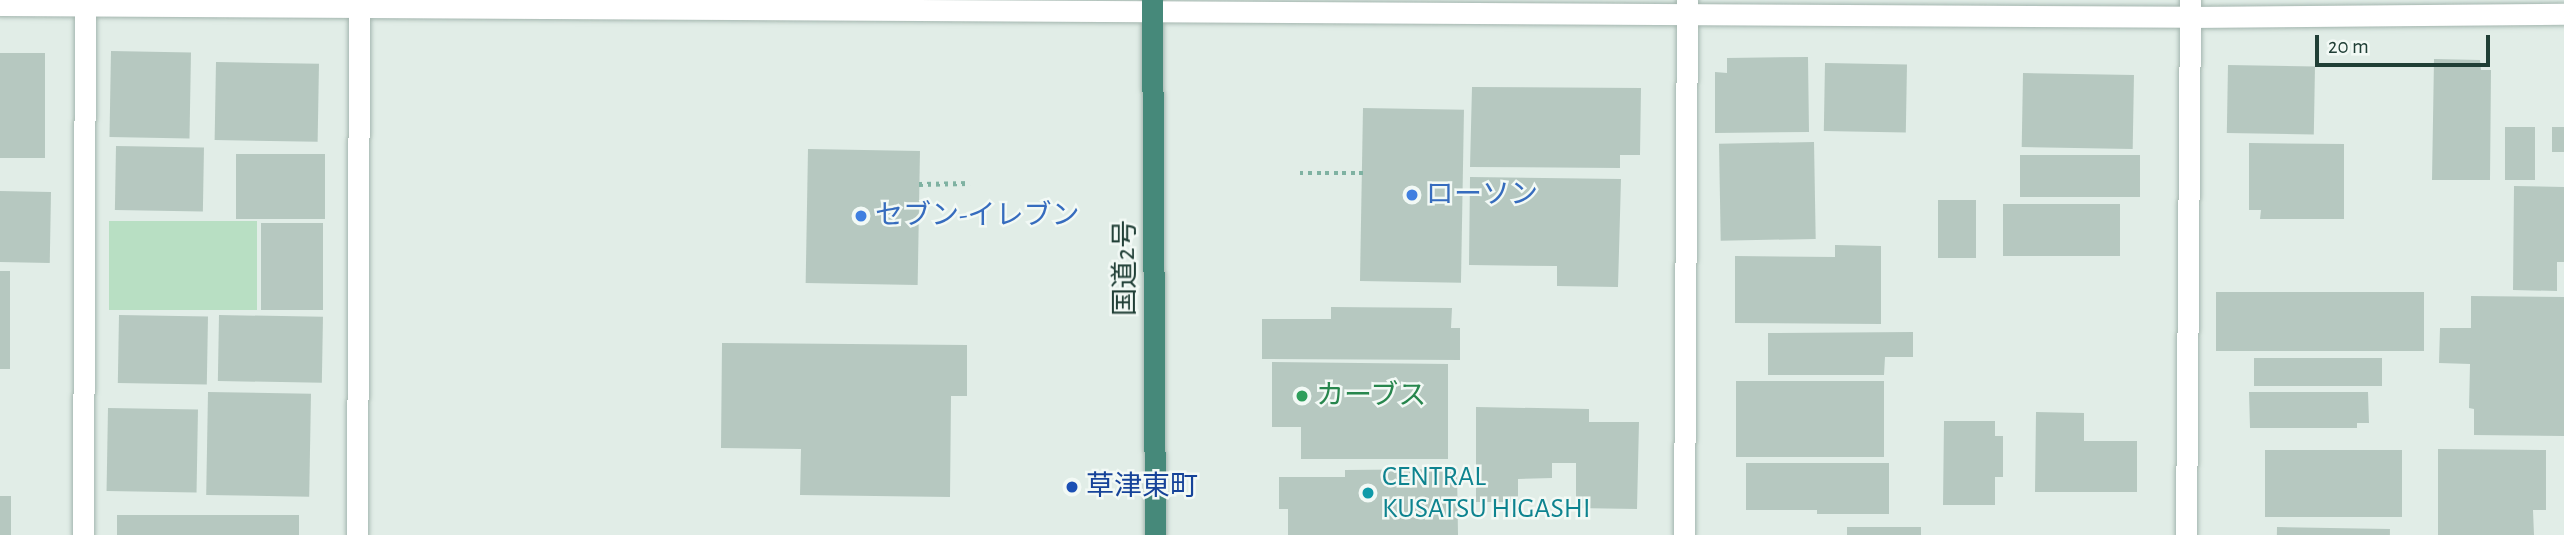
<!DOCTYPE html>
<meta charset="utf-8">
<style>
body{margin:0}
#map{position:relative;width:2564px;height:535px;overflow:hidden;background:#e1ede7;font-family:"Alegreya Sans","Noto Sans JP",sans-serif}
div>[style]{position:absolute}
.green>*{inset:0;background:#b8dfc3;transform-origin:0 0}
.building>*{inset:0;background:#b6c8c0;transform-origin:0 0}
.path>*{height:4.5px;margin-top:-2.25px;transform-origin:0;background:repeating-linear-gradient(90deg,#7fb2a2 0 3.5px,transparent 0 8.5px)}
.roads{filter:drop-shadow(0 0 2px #a3b5ae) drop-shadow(0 0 2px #a3b5ae)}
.minor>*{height:21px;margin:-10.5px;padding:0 10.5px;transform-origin:10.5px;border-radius:10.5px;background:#fff}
.trunk>*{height:21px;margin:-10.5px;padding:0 10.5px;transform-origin:10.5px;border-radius:10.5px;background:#46897a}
.dots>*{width:19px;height:19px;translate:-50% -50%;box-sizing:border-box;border:4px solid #f2f9f5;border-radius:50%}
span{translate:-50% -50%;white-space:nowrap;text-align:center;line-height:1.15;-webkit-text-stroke:5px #f2f9f5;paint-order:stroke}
.shop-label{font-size:28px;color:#366cbe}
.left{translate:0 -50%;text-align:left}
.street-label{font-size:28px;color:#203f36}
.leisure-label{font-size:28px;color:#27864d}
.culture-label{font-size:28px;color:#0d838f}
.transit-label{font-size:28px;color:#164399}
.scale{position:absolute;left:2315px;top:35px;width:175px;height:32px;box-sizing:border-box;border:4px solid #203f36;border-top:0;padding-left:9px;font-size:21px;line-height:24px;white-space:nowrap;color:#203f36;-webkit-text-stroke:5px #f2f9f5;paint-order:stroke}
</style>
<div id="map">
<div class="green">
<i style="left:109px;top:221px;width:148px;height:89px"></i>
</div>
<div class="building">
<i style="left:111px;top:51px;width:80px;height:86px;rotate:1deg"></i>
<i style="left:0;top:53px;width:45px;height:105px"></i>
<i style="clip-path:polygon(1808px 57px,1809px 132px,1715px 133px,1715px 72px,1727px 73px,1727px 58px)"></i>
<i style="clip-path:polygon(2434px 59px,2480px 60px,2481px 70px,2491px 70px,2490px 180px,2432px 180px)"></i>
<i style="left:216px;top:62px;width:103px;height:78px;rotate:1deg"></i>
<i style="left:1825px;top:63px;width:82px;height:68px;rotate:1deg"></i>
<i style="left:2228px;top:65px;width:87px;height:68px;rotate:1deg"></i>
<i style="left:2023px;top:73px;width:111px;height:74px;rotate:1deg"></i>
<i style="clip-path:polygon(1472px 87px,1641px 88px,1640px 155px,1620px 155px,1620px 168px,1470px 167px)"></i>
<i style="left:1363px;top:108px;width:101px;height:173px;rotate:1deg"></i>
<i style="left:2535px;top:127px;width:53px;height:30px;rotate:90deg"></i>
<i style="left:2564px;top:127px;width:25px;height:12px;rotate:90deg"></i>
<i style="left:1814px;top:142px;width:97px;height:95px;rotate:89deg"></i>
<i style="clip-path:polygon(2249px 143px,2344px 144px,2344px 219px,2260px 219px,2261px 210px,2249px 210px)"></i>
<i style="left:116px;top:146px;width:88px;height:64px;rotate:1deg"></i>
<i style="left:808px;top:149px;width:112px;height:134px;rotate:1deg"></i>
<i style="left:236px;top:154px;width:89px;height:65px"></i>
<i style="left:2020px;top:155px;width:120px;height:42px"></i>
<i style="clip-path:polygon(1470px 177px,1621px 179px,1618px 287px,1557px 286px,1557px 266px,1469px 265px)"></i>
<i style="clip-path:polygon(2514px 186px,2564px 187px,2564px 262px,2557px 262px,2557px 291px,2513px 290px)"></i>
<i style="left:0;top:191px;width:51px;height:71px;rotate:1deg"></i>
<i style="left:1938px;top:200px;width:38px;height:58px"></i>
<i style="left:2003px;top:204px;width:117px;height:52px"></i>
<i style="left:261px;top:223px;width:62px;height:87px"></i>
<i style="clip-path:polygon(1835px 245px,1881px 246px,1881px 324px,1735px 323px,1735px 256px,1835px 257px)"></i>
<i style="left:0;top:271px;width:10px;height:98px"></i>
<i style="left:2216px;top:292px;width:208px;height:59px"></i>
<i style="clip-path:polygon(2471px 296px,2564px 297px,2564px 436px,2474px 435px,2474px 409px,2469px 408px,2470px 364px,2439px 363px,2440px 328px,2471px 328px)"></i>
<i style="clip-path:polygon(1331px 307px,1452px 308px,1451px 328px,1460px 328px,1460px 360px,1262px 359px,1262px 319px,1331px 319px)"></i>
<i style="left:119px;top:315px;width:89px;height:68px;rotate:1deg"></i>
<i style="left:219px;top:315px;width:104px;height:66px;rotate:1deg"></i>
<i style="clip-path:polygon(1913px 332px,1913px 357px,1885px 357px,1884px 375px,1768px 375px,1768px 333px)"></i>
<i style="clip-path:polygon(722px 343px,967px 345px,967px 396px,951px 396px,950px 497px,800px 495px,801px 449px,721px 448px)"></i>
<i style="left:2382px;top:358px;width:28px;height:128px;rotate:90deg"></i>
<i style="clip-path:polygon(1272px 362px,1448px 364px,1448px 459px,1301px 459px,1301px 427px,1272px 427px)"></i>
<i style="left:1736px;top:381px;width:148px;height:76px"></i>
<i style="left:208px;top:392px;width:103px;height:103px;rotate:1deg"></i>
<i style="clip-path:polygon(2249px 392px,2368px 392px,2369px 423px,2357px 423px,2357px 428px,2250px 428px)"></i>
<i style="clip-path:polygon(1476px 407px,1589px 409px,1589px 422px,1639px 422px,1637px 509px,1576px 508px,1576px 463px,1552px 463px,1552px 478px,1518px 479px,1518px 502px,1476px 502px)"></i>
<i style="left:108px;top:408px;width:90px;height:83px;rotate:1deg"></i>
<i style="clip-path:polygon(2036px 412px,2084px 413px,2084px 441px,2137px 441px,2137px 492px,2035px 492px)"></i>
<i style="clip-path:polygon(1944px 421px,1995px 421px,1995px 436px,2003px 436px,2003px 477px,1995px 477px,1995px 505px,1943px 505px)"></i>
<i style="clip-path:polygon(2438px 449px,2546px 450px,2546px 510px,2533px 510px,2534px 535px,2438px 535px)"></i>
<i style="left:2265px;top:450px;width:137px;height:67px"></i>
<i style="clip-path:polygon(1746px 463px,1889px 463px,1889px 514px,1817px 514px,1817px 510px,1746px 510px)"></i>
<i style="clip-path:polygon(1457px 469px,1458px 535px,1288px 535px,1288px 509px,1279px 509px,1279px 477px,1345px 477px,1345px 470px)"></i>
<i style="left:0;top:496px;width:11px;height:39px"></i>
<i style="left:117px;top:515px;width:182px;height:20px"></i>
<i style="left:1847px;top:527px;width:74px;height:8px"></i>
<i style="left:2277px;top:527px;width:113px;height:8px;rotate:1deg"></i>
</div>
<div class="path">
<i style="left:1300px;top:173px;width:63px"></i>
<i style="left:919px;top:184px;width:51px;rotate:-1.1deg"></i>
</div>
<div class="roads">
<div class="minor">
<i style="left:0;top:5px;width:2190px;rotate:0.31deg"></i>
<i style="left:2190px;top:17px;width:374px;rotate:-0.5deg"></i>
<i style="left:83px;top:535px;width:535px;rotate:-89.79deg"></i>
<i style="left:357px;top:535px;width:527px;rotate:-89.78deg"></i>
<i style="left:1684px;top:535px;width:535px;rotate:-89.68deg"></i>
<i style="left:2186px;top:535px;width:535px;rotate:-89.57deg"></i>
</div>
<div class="trunk">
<i style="left:1152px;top:0;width:535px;rotate:89.68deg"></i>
</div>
</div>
<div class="dots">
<i style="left:1412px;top:195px;background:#3f7fe0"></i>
<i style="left:861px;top:216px;background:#3f7fe0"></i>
<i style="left:1302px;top:396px;background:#2e9e5b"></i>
<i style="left:1072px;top:487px;background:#1a4fb4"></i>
<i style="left:1368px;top:493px;background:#0f9aa8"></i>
</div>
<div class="shop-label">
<span class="left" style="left:1426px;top:195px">ローソン</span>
<span class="left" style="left:875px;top:216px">セブン-イレブン</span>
</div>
<div class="street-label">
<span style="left:1126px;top:268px;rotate:-90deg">国道2号</span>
</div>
<div class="leisure-label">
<span class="left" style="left:1316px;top:396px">カーブス</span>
</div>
<div class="culture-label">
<span class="left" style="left:1382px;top:493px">CENTRAL<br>KUSATSU HIGASHI</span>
</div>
<div class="transit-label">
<span class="left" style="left:1086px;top:487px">草津東町</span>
</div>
<div class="scale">20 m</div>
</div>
